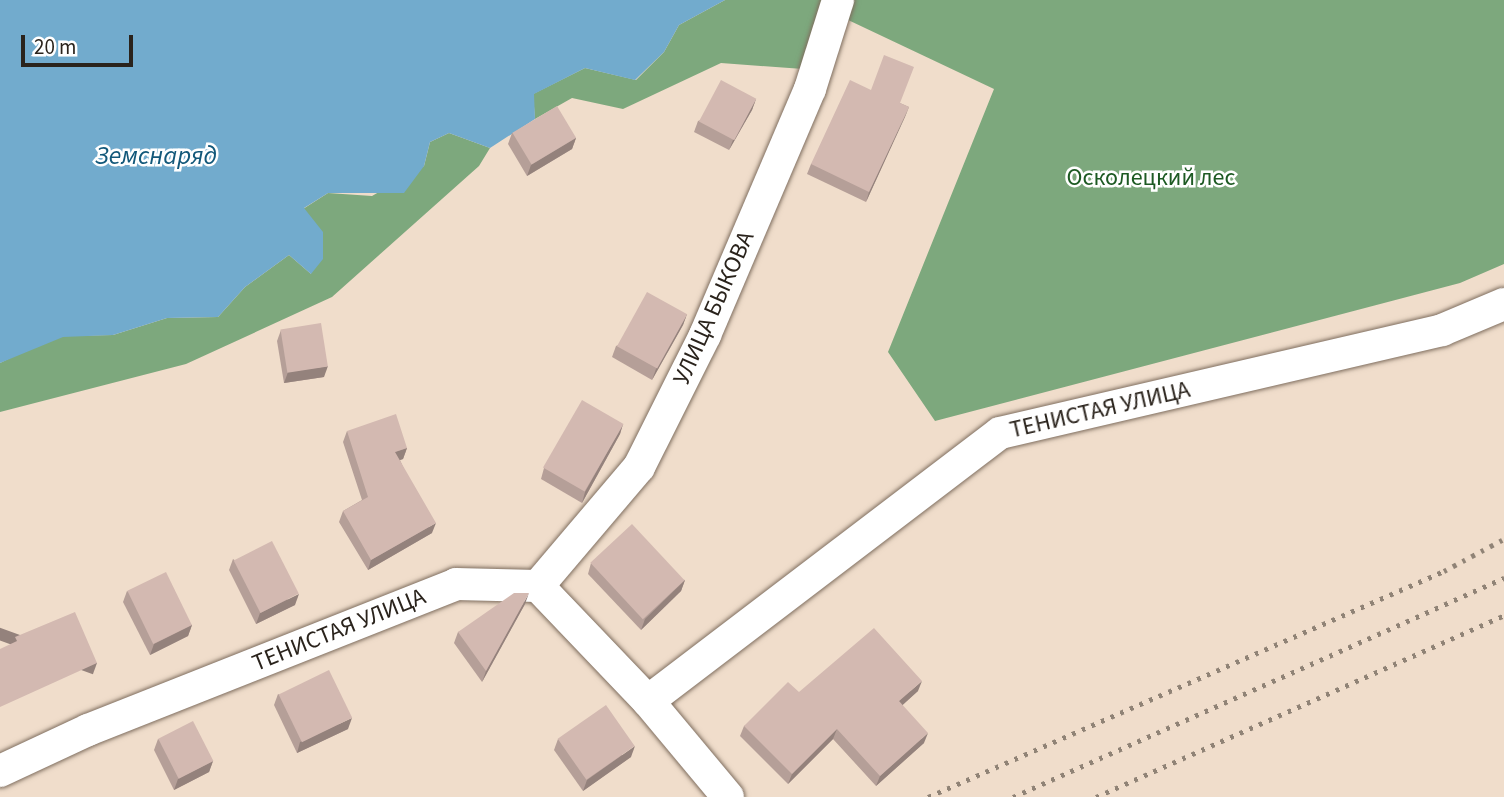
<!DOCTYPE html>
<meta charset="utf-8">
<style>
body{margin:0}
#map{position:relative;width:1504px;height:797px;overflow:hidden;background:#f0ddcb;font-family:"Source Sans 3",sans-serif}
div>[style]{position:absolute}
.forest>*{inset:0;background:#7da87d}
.water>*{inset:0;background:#72abcd}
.roads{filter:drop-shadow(0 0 2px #7f6e5f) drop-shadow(0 0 2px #7f6e5f)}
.minor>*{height:32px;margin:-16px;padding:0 16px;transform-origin:16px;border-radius:16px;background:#fff}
.rail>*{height:5px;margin-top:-2.5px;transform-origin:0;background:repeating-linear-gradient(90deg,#908376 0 3.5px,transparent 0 10.5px)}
.wall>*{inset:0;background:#b59f98}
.shaded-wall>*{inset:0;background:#94827c;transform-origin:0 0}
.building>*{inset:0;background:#d3b9b1;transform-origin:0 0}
span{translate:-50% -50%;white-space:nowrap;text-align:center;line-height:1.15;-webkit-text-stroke:5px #fff;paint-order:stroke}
.park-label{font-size:24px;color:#1d5a23}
.street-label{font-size:24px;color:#2a231c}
.water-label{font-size:26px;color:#12587a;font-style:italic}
.scale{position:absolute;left:21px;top:35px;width:112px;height:32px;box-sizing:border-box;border:4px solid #2a231c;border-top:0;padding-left:9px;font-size:21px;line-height:24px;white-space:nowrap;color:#2a231c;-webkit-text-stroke:5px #fff;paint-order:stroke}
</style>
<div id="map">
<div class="forest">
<i style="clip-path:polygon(725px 0,823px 0,803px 69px,721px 63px,623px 109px,572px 98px,535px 119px,533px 94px,585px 68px,636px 80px,664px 52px,679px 25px)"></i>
<i style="clip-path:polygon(853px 0,1504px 0,1504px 264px,1460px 283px,935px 421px,888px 352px,994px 89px,846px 19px)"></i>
<i style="clip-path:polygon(449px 133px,490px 148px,479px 166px,332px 297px,186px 364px,0 412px,0 363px,16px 355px,63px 336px,113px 335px,167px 318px,218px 317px,245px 287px,289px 255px,311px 274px,303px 209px,328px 193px,372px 196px,424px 166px,430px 142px)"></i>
</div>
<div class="water">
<i style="clip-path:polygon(0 0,725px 0,679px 25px,664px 52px,635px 80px,585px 68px,534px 94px,535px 119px,490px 148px,449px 133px,430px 142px,424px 166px,404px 193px,328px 193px,304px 208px,323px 232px,323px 259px,311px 274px,289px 255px,245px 287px,218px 317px,167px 318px,113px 335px,63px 337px,0 363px)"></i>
</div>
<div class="roads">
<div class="minor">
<i style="left:538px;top:586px;width:156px;rotate:-49.7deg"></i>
<i style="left:639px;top:467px;width:148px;rotate:-63.4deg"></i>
<i style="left:705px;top:335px;width:267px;rotate:-66.9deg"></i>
<i style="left:810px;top:89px;width:93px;rotate:-72.5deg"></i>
<i style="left:648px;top:701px;width:442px;rotate:-37.3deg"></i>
<i style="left:1000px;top:433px;width:454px;rotate:-13.1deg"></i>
<i style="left:1442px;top:330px;width:67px;rotate:-22.8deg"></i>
<i style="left:0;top:771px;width:97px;rotate:-25deg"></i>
<i style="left:88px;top:730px;width:396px;rotate:-21.6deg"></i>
<i style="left:456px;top:584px;width:82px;rotate:1.4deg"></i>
<i style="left:538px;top:586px;width:159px;rotate:46.3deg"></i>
<i style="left:648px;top:701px;width:125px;rotate:50.2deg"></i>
</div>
</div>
<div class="rail">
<i style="left:928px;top:797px;width:563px;rotate:-23.65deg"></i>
<i style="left:1444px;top:571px;width:68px;rotate:-28.1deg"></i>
<i style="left:1013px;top:797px;width:538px;rotate:-24.04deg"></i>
<i style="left:1096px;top:797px;width:447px;rotate:-24deg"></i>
</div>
<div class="wall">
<i style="clip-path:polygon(756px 99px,752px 110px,729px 150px,694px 132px,698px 121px)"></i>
<i style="clip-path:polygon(900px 103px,909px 107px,866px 202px,807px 174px,811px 164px)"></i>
<i style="clip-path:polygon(512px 133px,576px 138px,572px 149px,527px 176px,508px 144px)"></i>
<i style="clip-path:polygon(687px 314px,683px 325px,652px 380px,612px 357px,616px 346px)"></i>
<i style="clip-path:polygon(281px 330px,324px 377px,284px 383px,277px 341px)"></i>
<i style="clip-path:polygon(623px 424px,620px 434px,582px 503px,541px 479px,544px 468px)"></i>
<i style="clip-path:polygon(347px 431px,407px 448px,403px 459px,400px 460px,432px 533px,368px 570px,339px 522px,343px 511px,362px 500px,343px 442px)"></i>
<i style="clip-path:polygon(233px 559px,295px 605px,256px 624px,229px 570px)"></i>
<i style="clip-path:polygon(591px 563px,685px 580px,681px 591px,641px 630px,588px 574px)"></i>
<i style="clip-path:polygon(127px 591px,192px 625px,188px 636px,150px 655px,123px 602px)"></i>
<i style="clip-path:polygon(525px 604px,482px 682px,454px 643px,458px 632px)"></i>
<i style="clip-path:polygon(918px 691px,902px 705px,924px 743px,876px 786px,833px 739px,788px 784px,740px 736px,744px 726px,799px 692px)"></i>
<i style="clip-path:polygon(278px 694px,348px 729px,297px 753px,274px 705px)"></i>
<i style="clip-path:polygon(158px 739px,213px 761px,209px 772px,174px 790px,154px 750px)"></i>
<i style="clip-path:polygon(558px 739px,631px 757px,583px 791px,554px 750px)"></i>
</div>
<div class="shaded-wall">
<i style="clip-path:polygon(756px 99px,752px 110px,729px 150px,733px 140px)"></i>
<i style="clip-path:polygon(909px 107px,905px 117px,866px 202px,869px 192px)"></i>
<i style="clip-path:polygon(576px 138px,572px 149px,527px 176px,531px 165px)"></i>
<i style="clip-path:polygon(687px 314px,683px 325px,652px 380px,656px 369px)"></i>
<i style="clip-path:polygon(328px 366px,324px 377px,284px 383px,288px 372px)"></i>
<i style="clip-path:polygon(623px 424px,620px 434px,582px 503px,585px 492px)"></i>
<i style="clip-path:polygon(407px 448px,403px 459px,391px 463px,395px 452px)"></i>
<i style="clip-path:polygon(436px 523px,432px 533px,368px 570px,371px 560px)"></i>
<i style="clip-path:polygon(685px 580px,681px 591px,641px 630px,645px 619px)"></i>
<i style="clip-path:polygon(529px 593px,525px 604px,482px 682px,486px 671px)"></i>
<i style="clip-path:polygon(299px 594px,295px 605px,256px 624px,260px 613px)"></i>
<i style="clip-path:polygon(192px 625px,188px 636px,150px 655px,154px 644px)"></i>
<i style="left:97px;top:663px;width:12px;height:107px;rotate:110deg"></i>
<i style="clip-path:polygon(922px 681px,918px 691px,895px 712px,899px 701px)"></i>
<i style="clip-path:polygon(352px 718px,348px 729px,297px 753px,300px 742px)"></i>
<i style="clip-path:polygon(837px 729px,833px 739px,788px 784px,792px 774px)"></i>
<i style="clip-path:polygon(928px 733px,924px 743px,876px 786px,880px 776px)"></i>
<i style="clip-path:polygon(635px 746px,631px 757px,583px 791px,587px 780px)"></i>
<i style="clip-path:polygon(213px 761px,209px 772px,174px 790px,178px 779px)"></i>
</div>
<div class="building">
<i style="clip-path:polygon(884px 55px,914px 67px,900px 103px,909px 107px,869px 192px,811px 164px,850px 80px,871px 90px)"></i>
<i style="left:721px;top:80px;width:40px;height:47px;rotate:28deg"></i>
<i style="left:557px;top:106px;width:37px;height:52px;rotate:59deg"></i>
<i style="left:647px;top:292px;width:46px;height:62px;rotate:29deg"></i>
<i style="left:321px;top:323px;width:44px;height:41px;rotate:81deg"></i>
<i style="left:582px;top:400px;width:48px;height:78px;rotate:30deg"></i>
<i style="clip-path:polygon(396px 414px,407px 448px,395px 452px,436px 523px,371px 560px,343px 511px,368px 497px,347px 431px)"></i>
<i style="left:632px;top:524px;width:77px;height:57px;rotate:47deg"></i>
<i style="left:272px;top:541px;width:59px;height:43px;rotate:63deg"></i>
<i style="left:166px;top:572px;width:59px;height:43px;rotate:64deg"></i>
<i style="clip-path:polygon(514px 593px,529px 593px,486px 671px,458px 632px)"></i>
<i style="clip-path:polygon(75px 612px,97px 663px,0 707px,0 649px,17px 641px,15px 637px)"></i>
<i style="clip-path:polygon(874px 628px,922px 681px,899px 701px,928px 733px,880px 776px,837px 729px,792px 774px,744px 726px,788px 682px,799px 692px)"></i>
<i style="left:329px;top:670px;width:53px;height:56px;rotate:64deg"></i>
<i style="left:606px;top:705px;width:50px;height:59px;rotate:55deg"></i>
<i style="left:193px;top:721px;width:45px;height:39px;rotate:63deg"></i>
</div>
<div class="park-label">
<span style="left:1151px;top:178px">Осколецкий лес</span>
</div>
<div class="street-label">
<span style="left:714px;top:308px;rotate:-66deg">УЛИЦА БЫКОВА</span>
<span style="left:1100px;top:410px;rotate:-13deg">ТЕНИСТАЯ УЛИЦА</span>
<span style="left:339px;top:630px;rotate:-22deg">ТЕНИСТАЯ УЛИЦА</span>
</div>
<div class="water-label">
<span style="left:156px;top:156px">Земснаряд</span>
</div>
<div class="scale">20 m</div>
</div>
